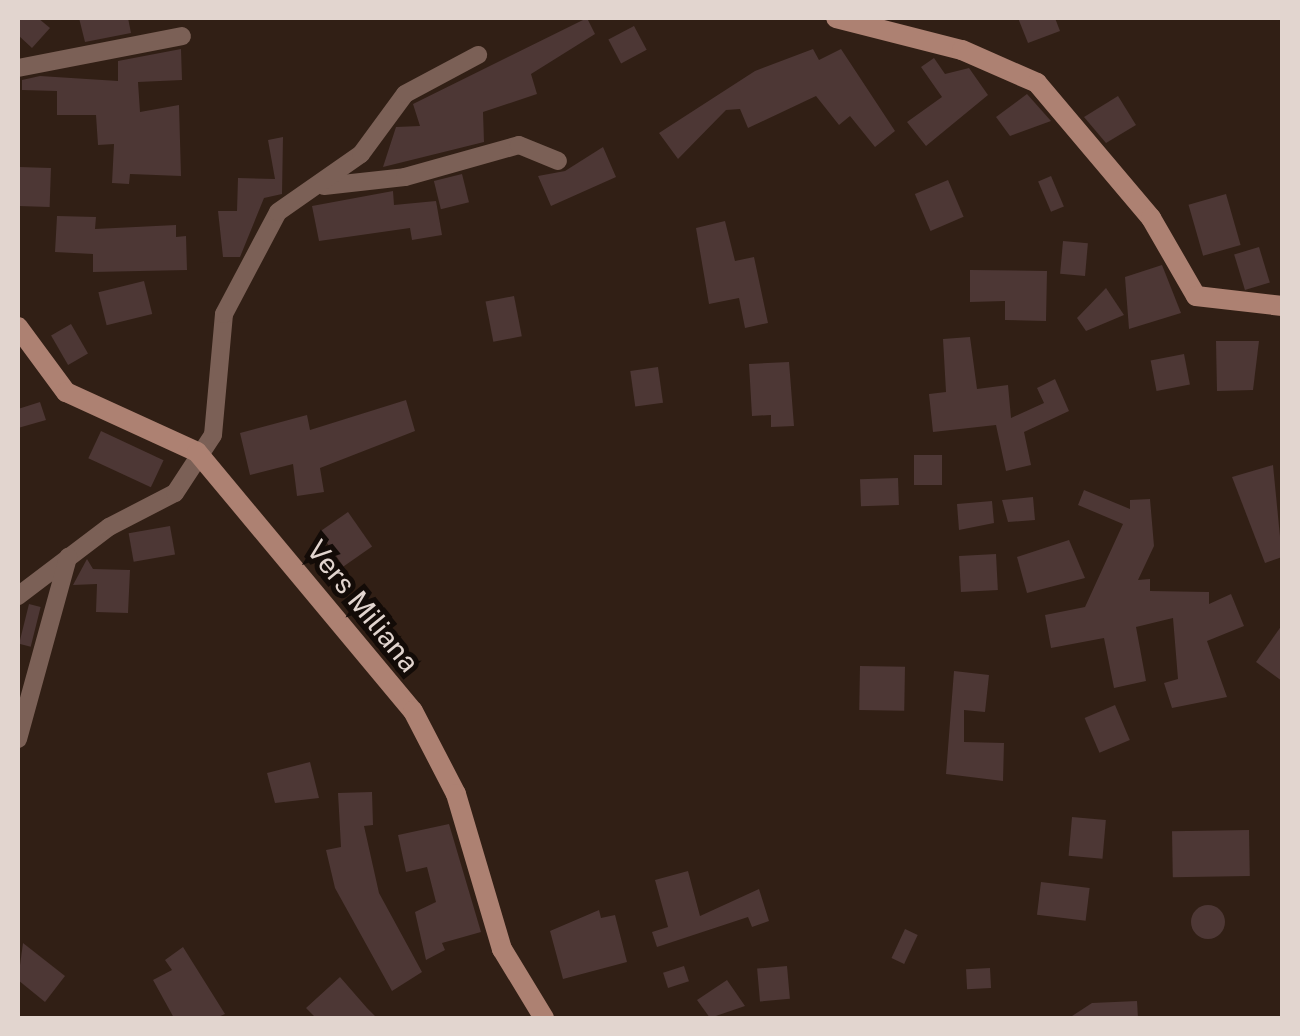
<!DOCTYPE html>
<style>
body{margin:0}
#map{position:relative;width:1300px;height:1036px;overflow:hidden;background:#311f15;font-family:"Public Sans",sans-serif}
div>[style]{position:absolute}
.building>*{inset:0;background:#4d3735;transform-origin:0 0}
.round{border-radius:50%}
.street>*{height:18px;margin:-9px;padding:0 9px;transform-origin:9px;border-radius:9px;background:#7b6056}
.secondary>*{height:20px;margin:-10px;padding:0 10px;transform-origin:10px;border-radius:10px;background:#ad8172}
span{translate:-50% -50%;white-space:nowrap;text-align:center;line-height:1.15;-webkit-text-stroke:10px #130b07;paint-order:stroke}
.street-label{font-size:28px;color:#e2d5cf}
.frame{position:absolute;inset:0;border:20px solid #e2d5cf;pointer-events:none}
</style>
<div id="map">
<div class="building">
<i style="clip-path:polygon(18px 18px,38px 18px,50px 28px,32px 48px,18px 35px)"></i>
<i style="clip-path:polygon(79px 18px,128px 18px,131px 33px,85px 42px)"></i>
<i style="clip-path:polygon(587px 18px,595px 34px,531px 74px,537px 94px,483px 112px,484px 142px,383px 167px,396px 127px,420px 126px,413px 104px)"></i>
<i style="clip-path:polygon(1018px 18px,1055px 18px,1060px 31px,1028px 43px)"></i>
<i style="left:634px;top:26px;width:27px;height:29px;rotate:62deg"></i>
<i style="clip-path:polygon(181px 49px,182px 80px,138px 82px,140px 112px,179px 105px,181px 176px,130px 174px,129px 184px,112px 183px,114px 144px,98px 145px,96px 115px,57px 115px,57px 91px,22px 90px,22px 80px,40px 76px,118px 81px,118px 61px)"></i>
<i style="clip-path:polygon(813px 49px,819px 60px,841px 49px,895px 131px,875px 147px,850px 116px,839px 125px,816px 96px,748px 128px,740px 109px,726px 110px,678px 159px,659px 133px,755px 71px)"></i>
<i style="clip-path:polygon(934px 58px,945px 74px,969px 68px,988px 95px,926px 146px,907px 122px,942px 97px,921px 67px)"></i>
<i style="clip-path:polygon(1027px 94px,1051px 121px,1010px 136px,996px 117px)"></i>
<i style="clip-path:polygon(1118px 96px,1136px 125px,1106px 143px,1084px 117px)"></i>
<i style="clip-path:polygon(283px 137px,282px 194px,264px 198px,240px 257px,223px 257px,218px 211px,237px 211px,238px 178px,275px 179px,268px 140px)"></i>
<i style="clip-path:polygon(603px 147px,616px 177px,551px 206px,538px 176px,565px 171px)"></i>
<i style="left:19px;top:167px;width:32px;height:39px;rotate:2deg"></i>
<i style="left:462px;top:174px;width:29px;height:29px;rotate:76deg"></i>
<i style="left:1051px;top:176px;width:33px;height:14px;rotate:67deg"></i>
<i style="left:948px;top:180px;width:40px;height:36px;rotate:67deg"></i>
<i style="clip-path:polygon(393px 191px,394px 205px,436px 201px,442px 235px,412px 240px,410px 228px,319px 241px,312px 206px)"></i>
<i style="left:1226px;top:194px;width:53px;height:39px;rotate:74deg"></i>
<i style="clip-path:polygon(57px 216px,96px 217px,95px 229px,176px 225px,176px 237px,186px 236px,187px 270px,93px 272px,93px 254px,55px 252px)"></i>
<i style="clip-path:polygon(725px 221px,735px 261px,754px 257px,768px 323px,745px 328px,739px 298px,709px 304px,696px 228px)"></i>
<i style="left:1063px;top:241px;width:25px;height:33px;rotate:5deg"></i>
<i style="left:1259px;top:247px;width:37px;height:26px;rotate:73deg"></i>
<i style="clip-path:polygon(1162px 265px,1181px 313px,1129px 329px,1125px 277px)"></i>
<i style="clip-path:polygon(970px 270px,1047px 271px,1046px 321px,1005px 320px,1005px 301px,970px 302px)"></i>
<i style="left:144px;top:281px;width:34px;height:47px;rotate:76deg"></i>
<i style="clip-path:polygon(1106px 288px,1124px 315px,1086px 331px,1077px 318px)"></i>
<i style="left:514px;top:296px;width:41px;height:29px;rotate:79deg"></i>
<i style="left:71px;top:324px;width:34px;height:23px;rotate:60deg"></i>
<i style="clip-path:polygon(970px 337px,977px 389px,1008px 385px,1011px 418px,1044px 403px,1037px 388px,1055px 379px,1069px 411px,1024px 432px,1031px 465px,1006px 471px,996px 425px,933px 432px,929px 394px,946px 392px,943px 339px)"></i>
<i style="clip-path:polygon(1216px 341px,1259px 341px,1253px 390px,1217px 391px)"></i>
<i style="left:1184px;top:354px;width:31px;height:34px;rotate:79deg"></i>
<i style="clip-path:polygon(789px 362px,794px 426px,771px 427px,771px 415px,752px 416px,749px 364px)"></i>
<i style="left:658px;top:367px;width:36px;height:28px;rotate:82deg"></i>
<i style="clip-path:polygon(406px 400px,415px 431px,320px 468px,324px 492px,297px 496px,293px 464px,250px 475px,240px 433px,307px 415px,310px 430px)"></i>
<i style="clip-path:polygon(40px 402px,46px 420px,18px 428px,18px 409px)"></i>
<i style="left:101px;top:431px;width:69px;height:30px;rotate:25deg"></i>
<i style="left:914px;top:455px;width:28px;height:30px"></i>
<i style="clip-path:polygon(1273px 465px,1282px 557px,1265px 563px,1232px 477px)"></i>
<i style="left:898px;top:478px;width:27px;height:38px;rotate:88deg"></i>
<i style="clip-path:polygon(1084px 490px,1130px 509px,1130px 500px,1150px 499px,1154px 546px,1138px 580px,1150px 579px,1150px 591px,1209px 592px,1209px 604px,1231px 594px,1244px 626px,1207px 641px,1227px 697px,1172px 708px,1164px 683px,1178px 679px,1173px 618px,1136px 627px,1146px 681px,1114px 688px,1104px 638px,1051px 648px,1045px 615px,1085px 607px,1123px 524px,1078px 505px)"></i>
<i style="clip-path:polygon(1033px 497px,1035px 520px,1008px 522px,1002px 500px)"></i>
<i style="clip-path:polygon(992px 501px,994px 523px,959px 530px,957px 504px)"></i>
<i style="left:348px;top:512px;width:42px;height:35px;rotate:55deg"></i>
<i style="left:170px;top:526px;width:29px;height:42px;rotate:80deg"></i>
<i style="clip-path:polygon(1069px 540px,1085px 578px,1027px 593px,1017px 557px)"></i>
<i style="left:996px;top:554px;width:36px;height:37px;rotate:87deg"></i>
<i style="clip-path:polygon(87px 559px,93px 569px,130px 570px,128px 613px,96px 612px,97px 584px,73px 585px)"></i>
<i style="left:29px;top:604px;width:12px;height:41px;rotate:14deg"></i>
<i style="clip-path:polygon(1282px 625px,1282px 681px,1256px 662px)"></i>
<i style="left:860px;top:666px;width:45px;height:44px;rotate:1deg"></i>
<i style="clip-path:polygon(954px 671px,989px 675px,985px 712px,964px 710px,964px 742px,1004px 743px,1003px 781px,946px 774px)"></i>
<i style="left:1115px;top:705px;width:38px;height:33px;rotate:67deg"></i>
<i style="clip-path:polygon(310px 762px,319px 798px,275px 803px,267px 773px)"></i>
<i style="clip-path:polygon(372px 792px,373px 825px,364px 826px,379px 893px,422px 972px,392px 991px,335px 888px,326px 850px,341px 847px,338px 793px)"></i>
<i style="left:1072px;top:817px;width:34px;height:39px;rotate:5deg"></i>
<i style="clip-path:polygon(449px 824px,481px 932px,442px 943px,445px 950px,426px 960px,415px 912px,436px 902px,427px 867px,406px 872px,398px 835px)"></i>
<i style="left:1249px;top:830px;width:46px;height:77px;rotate:89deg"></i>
<i style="clip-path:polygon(688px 871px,700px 916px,759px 889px,769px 921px,752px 927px,748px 917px,657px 947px,652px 932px,668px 927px,655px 880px)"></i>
<i style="left:1041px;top:882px;width:49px;height:33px;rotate:7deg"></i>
<i class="round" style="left:1191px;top:905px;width:34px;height:34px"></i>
<i style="clip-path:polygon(599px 910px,601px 918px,615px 915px,627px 962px,563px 979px,550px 931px)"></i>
<i style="left:905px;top:929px;width:14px;height:32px;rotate:25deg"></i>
<i style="clip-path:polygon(23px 943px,65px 976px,45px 1002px,18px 980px)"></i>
<i style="clip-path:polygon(183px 947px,225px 1014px,216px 1018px,174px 1018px,153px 980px,172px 970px,165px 960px)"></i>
<i style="left:684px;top:966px;width:16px;height:22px;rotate:72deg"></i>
<i style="left:787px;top:966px;width:33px;height:30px;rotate:85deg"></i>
<i style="left:990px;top:968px;width:20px;height:24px;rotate:87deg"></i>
<i style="clip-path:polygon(340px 977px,367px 1008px,377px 1018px,316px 1018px,306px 1008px)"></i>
<i style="clip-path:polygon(727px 980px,745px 1006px,710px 1018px,697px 1000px)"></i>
<i style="clip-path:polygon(1137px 1001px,1138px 1018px,1069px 1018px,1092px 1003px)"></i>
</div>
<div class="street">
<i style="left:18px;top:68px;width:167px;rotate:-11deg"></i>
<i style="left:324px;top:186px;width:81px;rotate:-6.3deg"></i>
<i style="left:405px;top:177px;width:118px;rotate:-15.7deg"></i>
<i style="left:519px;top:145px;width:42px;rotate:22.3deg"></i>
<i style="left:18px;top:596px;width:114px;rotate:-37.2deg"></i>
<i style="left:109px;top:527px;width:74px;rotate:-27.3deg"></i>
<i style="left:175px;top:493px;width:69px;rotate:-56.8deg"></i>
<i style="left:213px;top:435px;width:121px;rotate:-84.8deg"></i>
<i style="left:224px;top:314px;width:115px;rotate:-62.1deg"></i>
<i style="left:278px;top:212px;width:101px;rotate:-34.9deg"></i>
<i style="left:361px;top:154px;width:74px;rotate:-53.7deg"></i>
<i style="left:405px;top:94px;width:83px;rotate:-28.1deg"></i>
<i style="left:18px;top:739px;width:189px;rotate:-74.6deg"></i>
</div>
<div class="secondary">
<i style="left:836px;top:18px;width:130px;rotate:14.3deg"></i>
<i style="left:962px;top:50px;width:82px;rotate:23.7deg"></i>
<i style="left:1037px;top:83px;width:177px;rotate:49.8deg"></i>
<i style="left:1151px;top:218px;width:90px;rotate:60deg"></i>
<i style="left:1196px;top:296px;width:87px;rotate:6.6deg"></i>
<i style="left:18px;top:327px;width:81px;rotate:53.6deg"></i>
<i style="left:66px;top:392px;width:144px;rotate:24.6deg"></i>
<i style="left:197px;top:452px;width:337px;rotate:50.2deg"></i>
<i style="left:413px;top:711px;width:93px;rotate:62.6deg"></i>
<i style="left:456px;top:794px;width:162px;rotate:73.5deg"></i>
<i style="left:502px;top:949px;width:81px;rotate:58.7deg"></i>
</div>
<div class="street-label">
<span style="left:363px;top:606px;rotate:51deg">Vers Miliana</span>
</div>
<div class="frame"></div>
</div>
